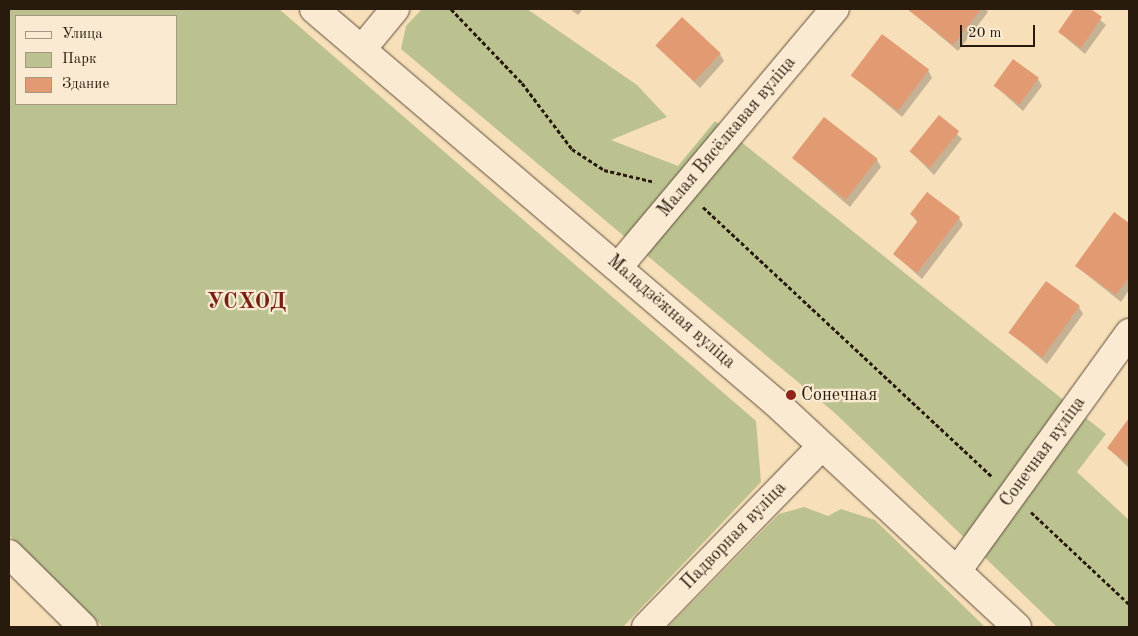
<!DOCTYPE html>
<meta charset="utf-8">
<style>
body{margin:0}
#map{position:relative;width:1138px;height:636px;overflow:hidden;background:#f7dfb9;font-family:"Old Standard TT",serif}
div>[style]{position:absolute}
.green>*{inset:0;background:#bbc290}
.shadow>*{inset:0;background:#0003}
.building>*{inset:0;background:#e29a73;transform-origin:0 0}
.path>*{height:3px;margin-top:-1.5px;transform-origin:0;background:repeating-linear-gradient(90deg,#291a0e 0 4px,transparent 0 6.5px)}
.roads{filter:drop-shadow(0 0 1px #5c4b39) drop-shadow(0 0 1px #5c4b39)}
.minor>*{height:28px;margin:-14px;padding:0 14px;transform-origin:14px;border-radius:14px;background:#faead2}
.secondary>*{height:28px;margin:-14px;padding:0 14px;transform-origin:14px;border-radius:14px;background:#faead2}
.dots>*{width:14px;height:14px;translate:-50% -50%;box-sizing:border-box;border:2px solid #faead2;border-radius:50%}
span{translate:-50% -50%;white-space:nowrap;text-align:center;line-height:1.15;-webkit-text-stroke:4.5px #faead2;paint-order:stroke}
.street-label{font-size:18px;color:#291a0e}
.poi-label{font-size:18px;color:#291a0e}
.left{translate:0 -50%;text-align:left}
.district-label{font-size:22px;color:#7a1f14;font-weight:700;letter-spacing:1px}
.frame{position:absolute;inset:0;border:10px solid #291a0e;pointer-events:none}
.legend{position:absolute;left:15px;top:15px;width:162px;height:90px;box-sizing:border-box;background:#faead2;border:1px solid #a69784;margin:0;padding:6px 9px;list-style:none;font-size:15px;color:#291a0e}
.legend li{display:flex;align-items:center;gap:10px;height:25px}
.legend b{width:25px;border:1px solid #a69784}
.scale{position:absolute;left:960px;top:25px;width:75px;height:22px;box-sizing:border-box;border:2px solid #291a0e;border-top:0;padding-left:6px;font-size:15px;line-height:18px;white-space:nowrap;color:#291a0e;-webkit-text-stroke:4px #faead2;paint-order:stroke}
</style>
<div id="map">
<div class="green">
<i style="clip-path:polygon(evenodd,9px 9px,279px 9px,756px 421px,761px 482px,623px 627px,103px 627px,9px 535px,9px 9px,16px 16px,176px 16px,176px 104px,16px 104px,16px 16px)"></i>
<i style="clip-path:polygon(422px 9px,527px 9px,637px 85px,667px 117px,611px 140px,678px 166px,715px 121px,1106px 434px,1077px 472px,1129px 520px,1129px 627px,1057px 627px,836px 414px,401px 49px,406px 26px)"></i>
<i style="clip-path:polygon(804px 507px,828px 516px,841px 509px,875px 520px,985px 627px,668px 627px,779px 514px)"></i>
</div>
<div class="shadow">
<i style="clip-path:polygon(570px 9px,583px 9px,578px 15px)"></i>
<i style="clip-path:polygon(908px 9px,986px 9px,988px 12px,958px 51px)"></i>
<i style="clip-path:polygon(1075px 9px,1088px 9px,1106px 25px,1085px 54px,1059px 32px)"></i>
<i style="clip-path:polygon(658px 46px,720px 54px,724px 61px,700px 88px)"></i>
<i style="clip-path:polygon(928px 70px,932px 78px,902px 117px,852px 75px)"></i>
<i style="clip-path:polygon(1038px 79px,1042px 86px,1023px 111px,995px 86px)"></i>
<i style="clip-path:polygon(939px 117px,962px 139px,934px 175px,911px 152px)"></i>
<i style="clip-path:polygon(793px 158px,877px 160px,881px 167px,850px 207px)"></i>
<i style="clip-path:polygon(911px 214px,959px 218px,963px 225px,922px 279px,894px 254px,918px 223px)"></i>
<i style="clip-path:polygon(1114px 214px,1129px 225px,1129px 290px,1121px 302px,1076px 266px)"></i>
<i style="clip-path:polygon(1079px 307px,1083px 314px,1047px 364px,1010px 332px)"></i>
<i style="clip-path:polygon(1129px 420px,1129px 468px,1108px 448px)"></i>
</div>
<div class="building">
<i style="clip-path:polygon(907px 9px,981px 9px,953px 45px)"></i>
<i style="clip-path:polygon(1074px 9px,1091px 9px,1102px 17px,1081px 48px,1058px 32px)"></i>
<i style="left:682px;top:17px;width:53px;height:39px;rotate:43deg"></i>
<i style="left:882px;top:34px;width:59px;height:52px;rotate:37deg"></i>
<i style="left:1013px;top:59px;width:32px;height:33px;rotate:36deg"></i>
<i style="left:939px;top:115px;width:26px;height:47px;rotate:39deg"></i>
<i style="left:824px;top:117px;width:68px;height:52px;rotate:38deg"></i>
<i style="clip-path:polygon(927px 192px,960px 217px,917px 273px,893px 254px,918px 221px,910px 214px)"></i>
<i style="clip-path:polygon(1114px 212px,1129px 223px,1129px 277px,1116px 295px,1075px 266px)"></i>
<i style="left:1046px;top:281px;width:42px;height:64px;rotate:36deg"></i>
<i style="clip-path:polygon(1129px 418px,1129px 465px,1107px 448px)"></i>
</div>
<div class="path">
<i style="left:451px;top:9px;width:103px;rotate:46.2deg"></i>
<i style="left:522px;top:83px;width:83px;rotate:52.9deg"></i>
<i style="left:572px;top:149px;width:38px;rotate:33deg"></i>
<i style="left:604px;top:170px;width:52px;rotate:13.2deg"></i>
<i style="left:703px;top:207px;width:396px;rotate:43deg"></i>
<i style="left:1031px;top:512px;width:134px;rotate:43.2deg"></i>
</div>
<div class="roads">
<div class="minor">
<i style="left:362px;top:49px;width:52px;rotate:-50.5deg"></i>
<i style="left:619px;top:266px;width:336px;rotate:-50deg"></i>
<i style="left:9px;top:554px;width:104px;rotate:44.6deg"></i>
<i style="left:957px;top:571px;width:294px;rotate:-54.1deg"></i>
<i style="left:646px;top:627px;width:252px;rotate:-45.8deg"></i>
</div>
<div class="secondary">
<i style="left:314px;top:9px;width:607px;rotate:40.46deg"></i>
<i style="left:776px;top:403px;width:329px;rotate:42.9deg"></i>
</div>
</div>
<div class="dots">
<i style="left:791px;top:395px;background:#8f2418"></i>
</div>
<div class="street-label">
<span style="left:727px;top:137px;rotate:-50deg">Малая Вясёлкавая вуліца</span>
<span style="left:671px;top:312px;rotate:41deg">Маладзёжная вуліца</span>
<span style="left:1043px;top:452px;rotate:-54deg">Сонечная вуліца</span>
<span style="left:734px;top:536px;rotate:-46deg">Падворная вуліца</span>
</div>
<div class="poi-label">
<span class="left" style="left:801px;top:395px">Сонечная</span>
</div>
<div class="district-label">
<span style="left:247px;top:303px">УСХОД</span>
</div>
<div class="frame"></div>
<ul class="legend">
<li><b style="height:6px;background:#faead2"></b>Улица</li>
<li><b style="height:14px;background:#bbc290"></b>Парк</li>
<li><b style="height:14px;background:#e29a73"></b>Здание</li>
</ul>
<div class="scale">20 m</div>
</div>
